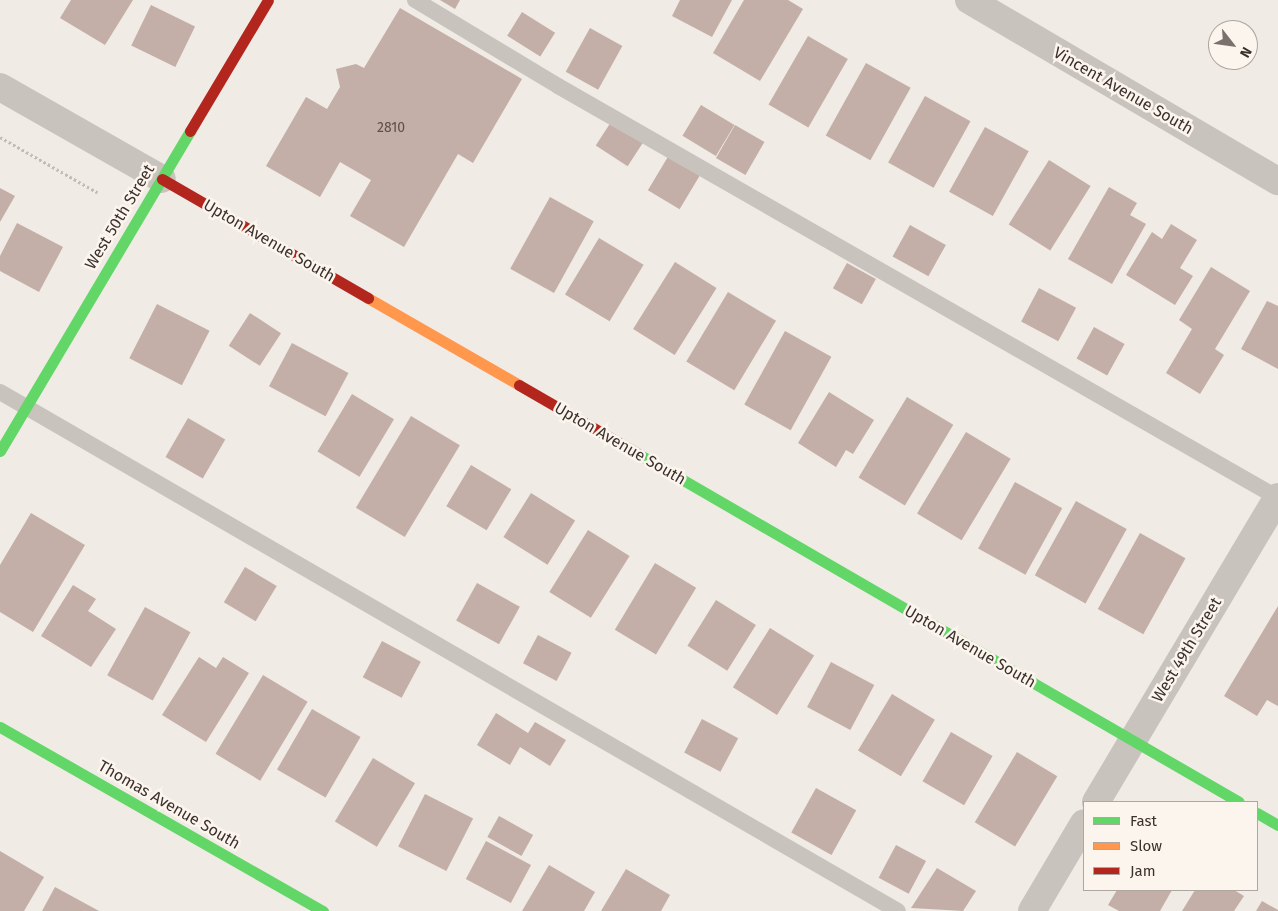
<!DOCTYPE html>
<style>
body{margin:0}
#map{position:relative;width:1278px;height:911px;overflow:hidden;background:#f0ebe5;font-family:"Fira Sans",sans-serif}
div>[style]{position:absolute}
.building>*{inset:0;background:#c3afa7;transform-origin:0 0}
.path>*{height:3px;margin-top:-1.5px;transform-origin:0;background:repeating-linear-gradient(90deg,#c2bbb6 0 2.5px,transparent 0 5px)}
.lane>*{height:16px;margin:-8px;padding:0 8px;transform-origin:8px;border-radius:8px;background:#c9c3be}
.street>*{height:28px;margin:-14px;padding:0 14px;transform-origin:14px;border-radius:14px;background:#c9c3be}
.fast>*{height:11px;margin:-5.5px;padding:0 5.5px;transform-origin:5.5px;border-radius:5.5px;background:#63d668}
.slow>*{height:11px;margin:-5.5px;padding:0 5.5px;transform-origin:5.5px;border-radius:5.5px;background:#ff974d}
.jam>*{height:11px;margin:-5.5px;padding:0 5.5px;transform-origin:5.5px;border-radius:5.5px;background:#b3261e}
span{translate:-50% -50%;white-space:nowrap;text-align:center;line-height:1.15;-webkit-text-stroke:5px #fbf5ee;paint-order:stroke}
.number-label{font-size:14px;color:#5d504a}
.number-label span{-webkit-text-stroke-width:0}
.street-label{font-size:16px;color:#3b302b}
.legend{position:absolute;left:1083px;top:801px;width:175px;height:90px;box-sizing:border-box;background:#fbf5ee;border:1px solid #aea6a0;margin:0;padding:6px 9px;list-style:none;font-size:15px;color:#3b302b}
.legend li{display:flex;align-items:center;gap:10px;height:25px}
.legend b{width:25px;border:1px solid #aea6a0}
.north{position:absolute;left:1208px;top:20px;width:50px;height:50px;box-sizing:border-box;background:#fbf5ee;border:1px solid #aea6a0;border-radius:50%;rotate:120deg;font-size:14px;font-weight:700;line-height:20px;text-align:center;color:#3b302b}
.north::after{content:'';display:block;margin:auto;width:18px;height:22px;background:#7a716c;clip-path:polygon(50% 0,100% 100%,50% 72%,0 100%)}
</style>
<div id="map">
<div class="building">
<i style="clip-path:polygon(71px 0,133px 0,105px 45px,60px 18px)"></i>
<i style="clip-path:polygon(440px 0,460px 0,455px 9px)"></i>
<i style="clip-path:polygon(680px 0,732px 0,712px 37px,672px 16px)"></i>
<i style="clip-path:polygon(744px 0,788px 0,803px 9px,760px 81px,713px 53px)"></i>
<i style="left:151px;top:5px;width:49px;height:45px;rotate:26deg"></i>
<i style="clip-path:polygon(400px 8px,522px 79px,473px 163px,458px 154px,404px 247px,350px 216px,371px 180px,340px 162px,320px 197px,266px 166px,306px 97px,327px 109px,340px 87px,336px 69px,356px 64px,364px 68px)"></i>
<i style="left:522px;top:12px;width:39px;height:28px;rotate:32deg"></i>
<i style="left:590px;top:28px;width:37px;height:50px;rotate:29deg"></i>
<i style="left:808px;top:36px;width:46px;height:79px;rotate:30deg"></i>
<i style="left:866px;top:63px;width:51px;height:83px;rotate:29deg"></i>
<i style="left:925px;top:96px;width:52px;height:76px;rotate:29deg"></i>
<i style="left:701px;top:105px;width:39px;height:36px;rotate:31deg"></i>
<i style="left:611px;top:122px;width:38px;height:28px;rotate:33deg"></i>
<i style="left:735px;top:125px;width:34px;height:38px;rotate:30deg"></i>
<i style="left:985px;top:127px;width:50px;height:74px;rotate:29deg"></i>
<i style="left:669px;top:155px;width:37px;height:41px;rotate:31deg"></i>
<i style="left:1049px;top:160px;width:49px;height:76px;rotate:32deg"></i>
<i style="clip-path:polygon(1109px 187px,1137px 203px,1130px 215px,1146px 224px,1112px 284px,1068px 259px)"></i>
<i style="clip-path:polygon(0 188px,15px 196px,0 222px)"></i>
<i style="left:550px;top:197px;width:50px;height:82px;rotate:29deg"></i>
<i style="clip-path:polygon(17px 223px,63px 247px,39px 292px,0 271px,0 256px)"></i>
<i style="clip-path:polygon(1171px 224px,1197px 240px,1180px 268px,1193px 276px,1175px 305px,1126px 275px,1152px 232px,1162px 239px)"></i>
<i style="left:910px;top:225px;width:41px;height:36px;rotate:29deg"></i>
<i style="left:599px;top:238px;width:52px;height:66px;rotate:31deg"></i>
<i style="left:675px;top:262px;width:49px;height:79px;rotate:32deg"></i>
<i style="left:847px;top:263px;width:33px;height:29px;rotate:29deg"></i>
<i style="clip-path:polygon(1211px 267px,1250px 291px,1215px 349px,1224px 355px,1200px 394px,1166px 373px,1192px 329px,1179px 320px)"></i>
<i style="left:1039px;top:288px;width:42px;height:38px;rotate:28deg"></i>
<i style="left:728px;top:292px;width:56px;height:81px;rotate:31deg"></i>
<i style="clip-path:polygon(1267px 301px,1278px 306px,1278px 369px,1241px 349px)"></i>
<i style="left:157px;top:304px;width:59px;height:61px;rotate:27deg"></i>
<i style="left:250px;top:313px;width:37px;height:39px;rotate:33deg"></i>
<i style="left:1094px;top:327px;width:35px;height:36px;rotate:29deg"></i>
<i style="left:785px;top:331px;width:53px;height:84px;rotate:29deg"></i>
<i style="left:292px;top:343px;width:64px;height:49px;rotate:28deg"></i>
<i style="clip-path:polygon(829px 392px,874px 420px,853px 454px,846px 450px,836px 467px,798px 443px)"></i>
<i style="left:352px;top:394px;width:49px;height:67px;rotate:31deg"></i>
<i style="left:907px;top:397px;width:54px;height:94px;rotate:31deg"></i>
<i style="left:411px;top:416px;width:57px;height:107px;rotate:31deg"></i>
<i style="left:188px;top:418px;width:43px;height:45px;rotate:30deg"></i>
<i style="left:966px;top:432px;width:52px;height:95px;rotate:31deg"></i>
<i style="left:471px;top:465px;width:47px;height:48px;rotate:31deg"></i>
<i style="left:1015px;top:482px;width:54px;height:76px;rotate:29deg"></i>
<i style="left:531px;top:493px;width:52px;height:52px;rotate:32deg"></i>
<i style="left:1076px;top:501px;width:58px;height:85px;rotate:29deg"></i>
<i style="clip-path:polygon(31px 513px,85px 545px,33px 632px,0 612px,0 565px)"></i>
<i style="left:588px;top:530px;width:49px;height:73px;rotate:32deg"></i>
<i style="left:1140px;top:533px;width:52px;height:87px;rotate:29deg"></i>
<i style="left:655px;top:563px;width:48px;height:78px;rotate:31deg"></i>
<i style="left:245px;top:567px;width:37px;height:41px;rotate:31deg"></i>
<i style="left:477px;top:583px;width:49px;height:43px;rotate:29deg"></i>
<i style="clip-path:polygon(73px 585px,96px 599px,88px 611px,116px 629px,91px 667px,41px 636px)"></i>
<i style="left:716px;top:600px;width:47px;height:54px;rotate:32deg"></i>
<i style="clip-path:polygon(1278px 606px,1278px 706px,1267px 700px,1257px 716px,1224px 696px)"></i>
<i style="left:145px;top:607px;width:52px;height:78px;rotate:29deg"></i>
<i style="left:770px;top:628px;width:52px;height:70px;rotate:32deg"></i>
<i style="left:538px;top:635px;width:38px;height:32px;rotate:28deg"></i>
<i style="left:382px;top:641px;width:44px;height:41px;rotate:28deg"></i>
<i style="clip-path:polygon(199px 657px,216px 668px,223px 657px,249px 673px,206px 742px,162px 715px)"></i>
<i style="left:831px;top:662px;width:49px;height:51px;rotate:28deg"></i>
<i style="left:263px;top:675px;width:52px;height:92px;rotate:31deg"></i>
<i style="left:892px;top:694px;width:50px;height:66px;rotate:31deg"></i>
<i style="left:312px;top:709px;width:56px;height:70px;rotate:30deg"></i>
<i style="clip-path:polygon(496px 713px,528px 733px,535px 722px,566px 740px,550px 766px,520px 747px,510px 765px,477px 745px)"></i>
<i style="left:702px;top:719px;width:41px;height:38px;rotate:28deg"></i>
<i style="left:951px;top:732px;width:48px;height:57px;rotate:30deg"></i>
<i style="left:1017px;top:752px;width:47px;height:82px;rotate:31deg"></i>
<i style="left:373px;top:758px;width:49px;height:74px;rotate:31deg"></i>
<i style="left:816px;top:788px;width:46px;height:51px;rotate:29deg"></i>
<i style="left:425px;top:794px;width:54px;height:59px;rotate:27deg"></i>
<i style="left:499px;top:816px;width:39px;height:24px;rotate:29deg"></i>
<i style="left:486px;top:841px;width:51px;height:43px;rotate:28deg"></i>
<i style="left:896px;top:845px;width:34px;height:37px;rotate:28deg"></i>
<i style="clip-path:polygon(0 851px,44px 877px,24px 911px,0 911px)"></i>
<i style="clip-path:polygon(549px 865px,595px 892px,584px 911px,522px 911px)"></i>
<i style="clip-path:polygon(937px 868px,976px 891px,963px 911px,911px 908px)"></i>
<i style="clip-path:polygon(626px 869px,670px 895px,661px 911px,601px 911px)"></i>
<i style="clip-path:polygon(55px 887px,99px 911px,42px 911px)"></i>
<i style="clip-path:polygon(1117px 890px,1172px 890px,1160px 911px,1119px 911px,1108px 905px)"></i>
<i style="clip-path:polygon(1195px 890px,1234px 890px,1244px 896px,1234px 911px,1182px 911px)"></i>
<i style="clip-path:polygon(1262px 901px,1278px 910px,1278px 911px,1256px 911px)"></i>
</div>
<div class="path">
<i style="left:0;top:137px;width:112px;rotate:29.6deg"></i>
</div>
<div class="lane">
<i style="left:415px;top:0;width:167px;rotate:31deg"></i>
<i style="left:558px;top:86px;width:830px;rotate:29.78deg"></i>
<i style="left:0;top:392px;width:1037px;rotate:30.03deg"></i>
</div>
<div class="street">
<i style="left:969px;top:0;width:358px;rotate:30.4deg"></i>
<i style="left:0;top:87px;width:186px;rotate:29.6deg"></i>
<i style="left:1096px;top:802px;width:355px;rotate:-59.2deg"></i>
<i style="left:1032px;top:911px;width:102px;rotate:-59.4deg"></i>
</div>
<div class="fast">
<i style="left:0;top:451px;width:372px;rotate:-59.3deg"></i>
<i style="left:640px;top:455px;width:692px;rotate:30.08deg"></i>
<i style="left:0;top:727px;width:372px;rotate:29.7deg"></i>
<i style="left:1257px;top:813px;width:24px;rotate:30deg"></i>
</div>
<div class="slow">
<i style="left:368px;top:298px;width:174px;rotate:29.9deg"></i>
</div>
<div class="jam">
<i style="left:190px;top:131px;width:152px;rotate:-59.2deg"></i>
<i style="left:162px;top:179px;width:238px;rotate:30deg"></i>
<i style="left:519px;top:385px;width:140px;rotate:30deg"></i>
</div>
<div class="number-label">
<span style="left:391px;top:128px">2810</span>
</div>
<div class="street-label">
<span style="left:1123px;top:91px;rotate:30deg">Vincent Avenue South</span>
<span style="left:120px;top:217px;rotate:-59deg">West 50th Street</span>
<span style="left:269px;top:241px;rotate:30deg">Upton Avenue South</span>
<span style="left:620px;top:444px;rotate:30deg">Upton Avenue South</span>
<span style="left:970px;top:647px;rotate:30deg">Upton Avenue South</span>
<span style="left:1187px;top:650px;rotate:-59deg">West 49th Street</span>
<span style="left:169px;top:805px;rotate:30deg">Thomas Avenue South</span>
</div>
<ul class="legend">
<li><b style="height:6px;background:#63d668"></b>Fast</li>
<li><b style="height:6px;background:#ff974d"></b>Slow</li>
<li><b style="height:6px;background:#b3261e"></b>Jam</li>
</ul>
<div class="north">N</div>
</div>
